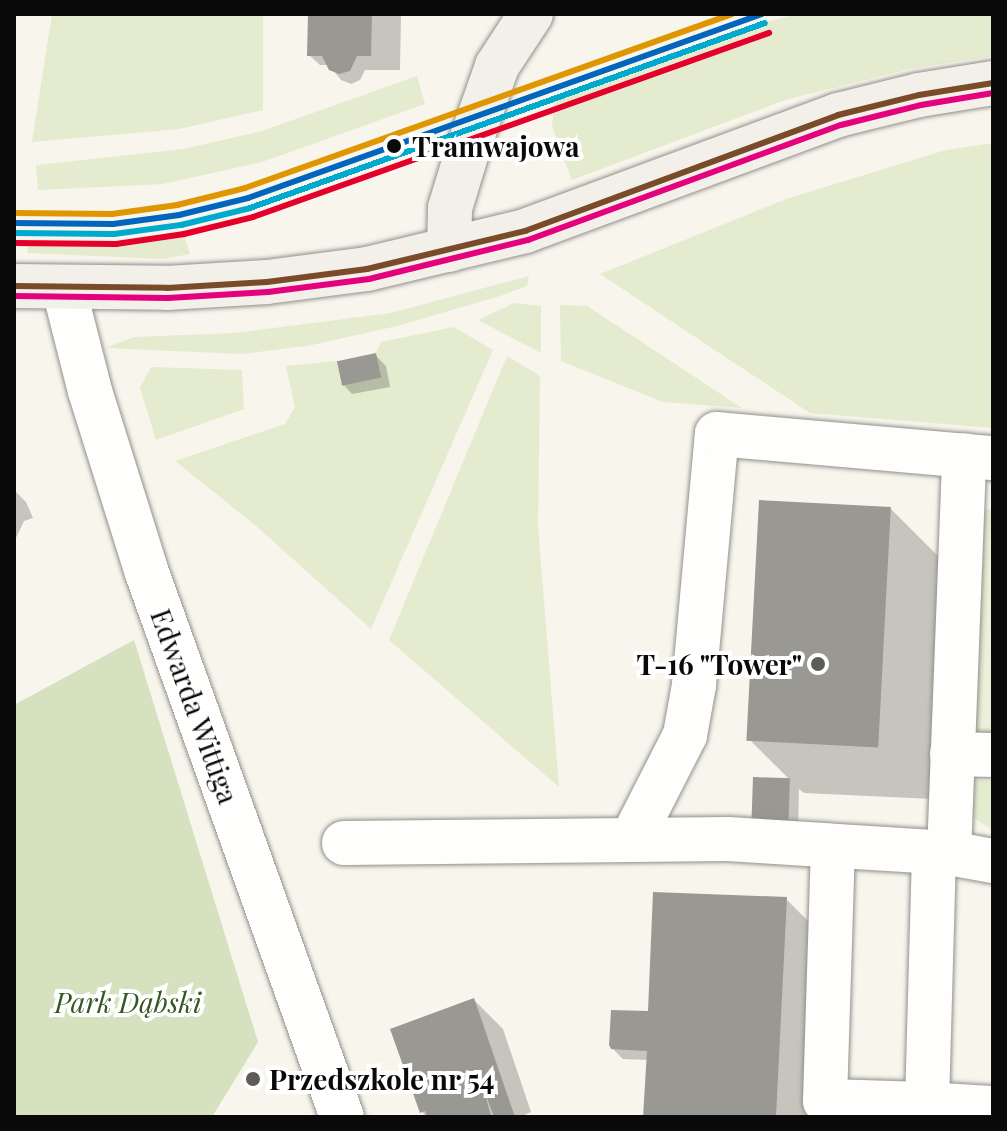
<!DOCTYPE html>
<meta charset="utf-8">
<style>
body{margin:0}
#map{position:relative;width:1007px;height:1131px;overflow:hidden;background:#f8f5ed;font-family:"Playfair Display",serif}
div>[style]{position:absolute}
.green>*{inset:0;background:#e4ebcf}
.forest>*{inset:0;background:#d5e1bf}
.pitch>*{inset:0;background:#ecefd9}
.shadow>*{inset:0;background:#0003}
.building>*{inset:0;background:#9a9893;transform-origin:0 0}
.roads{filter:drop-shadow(0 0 2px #91908c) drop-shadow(0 0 2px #91908c)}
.street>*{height:44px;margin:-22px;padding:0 22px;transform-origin:22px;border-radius:22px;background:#fefefc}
.secondary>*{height:44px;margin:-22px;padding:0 22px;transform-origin:22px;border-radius:22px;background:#f2f0e8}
.bus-1>*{height:6px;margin:-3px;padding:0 3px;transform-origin:3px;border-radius:3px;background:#7a4b2a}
.bus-2>*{height:6px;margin:-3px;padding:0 3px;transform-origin:3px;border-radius:3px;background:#e5007d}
.tram-1>*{height:6px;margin:-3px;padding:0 3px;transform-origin:3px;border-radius:3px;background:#0065bd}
.tram-2>*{height:6px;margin:-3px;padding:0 3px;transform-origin:3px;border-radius:3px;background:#00a9ce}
.tram-3>*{height:6px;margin:-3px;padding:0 3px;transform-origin:3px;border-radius:3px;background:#df9601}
.tram-4>*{height:6px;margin:-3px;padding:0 3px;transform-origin:3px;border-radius:3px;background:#e4002b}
.dots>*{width:22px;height:22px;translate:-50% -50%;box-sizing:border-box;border:4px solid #fff;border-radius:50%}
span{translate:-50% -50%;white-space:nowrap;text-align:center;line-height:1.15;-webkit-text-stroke:8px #fff;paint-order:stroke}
.stop-label{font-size:28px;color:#0a0a0a;font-weight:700}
.left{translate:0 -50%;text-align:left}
.poi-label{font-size:28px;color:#0a0a0a;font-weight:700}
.right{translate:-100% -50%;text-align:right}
.street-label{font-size:28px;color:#0a0a0a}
.park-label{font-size:28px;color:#355823;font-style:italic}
.frame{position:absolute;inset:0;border:16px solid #0a0a0a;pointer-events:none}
</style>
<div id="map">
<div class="green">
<i style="clip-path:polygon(52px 14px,263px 14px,263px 110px,179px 129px,32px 142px)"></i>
<i style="clip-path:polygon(797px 14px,993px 14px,993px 56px,909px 69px,785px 100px,572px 180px,552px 126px,555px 96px,736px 30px)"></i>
<i style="clip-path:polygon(417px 76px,425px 104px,262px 162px,163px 184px,38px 190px,36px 165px,184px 149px,262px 131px)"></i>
<i style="clip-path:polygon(993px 143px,993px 428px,810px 413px,600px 274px,789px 198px,946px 150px)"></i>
<i style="clip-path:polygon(183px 232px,190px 254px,163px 259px,27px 253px,28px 246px,129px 244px)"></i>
<i style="clip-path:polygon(529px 276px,527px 286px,500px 296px,397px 326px,312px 345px,242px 354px,105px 348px,134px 337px,235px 333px,391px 313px)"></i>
<i style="clip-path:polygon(514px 303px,541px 306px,541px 353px,478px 320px)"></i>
<i style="clip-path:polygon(560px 305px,587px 306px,742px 408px,663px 402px,561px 361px)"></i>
<i style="clip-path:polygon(454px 327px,493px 350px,371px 629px,255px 525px,175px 461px,285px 424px,295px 407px,286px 366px,337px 361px,341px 384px,381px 377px,376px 353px,381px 342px)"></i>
<i style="clip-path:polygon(507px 356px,540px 376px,538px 527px,559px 787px,389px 640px)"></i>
<i style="clip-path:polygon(151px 367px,242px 370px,244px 409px,156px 440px,140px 388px)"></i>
<i style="clip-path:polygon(976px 508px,993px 510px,981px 729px,993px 730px,993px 741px,963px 741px)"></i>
<i style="clip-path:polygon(964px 780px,993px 781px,993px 831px,973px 817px,965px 802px)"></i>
</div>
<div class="forest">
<i style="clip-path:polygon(134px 640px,258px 1042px,212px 1117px,14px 1117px,14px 705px)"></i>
</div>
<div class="pitch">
<i style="clip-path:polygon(991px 519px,993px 520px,993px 730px,981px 730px)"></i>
</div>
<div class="shadow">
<i style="clip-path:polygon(310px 14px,401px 14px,400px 70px,365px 70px,360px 80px,351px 84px,341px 80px,329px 65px,320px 65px,309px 55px)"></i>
<i style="clip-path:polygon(376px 356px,386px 366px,390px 387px,352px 394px,342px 383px)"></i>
<i style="clip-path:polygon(14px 490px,26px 502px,33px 518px,24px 521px,14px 542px)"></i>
<i style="clip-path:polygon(890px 508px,944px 562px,933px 799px,804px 793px,799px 789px,798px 832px,762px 832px,755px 779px,790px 780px,750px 740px)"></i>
<i style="clip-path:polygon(786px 899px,839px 952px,831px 1117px,645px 1117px,648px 1060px,623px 1059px,612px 1048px)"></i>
<i style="clip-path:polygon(474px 1000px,503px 1029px,531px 1112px,520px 1117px,427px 1117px,422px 1112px)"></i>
</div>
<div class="building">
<i style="clip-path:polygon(308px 14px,372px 14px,371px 56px,357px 56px,350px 71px,339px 74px,329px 70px,322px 56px,307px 56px)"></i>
<i style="left:376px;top:353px;width:25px;height:40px;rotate:78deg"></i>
<i style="left:759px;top:500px;width:132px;height:241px;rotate:3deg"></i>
<i style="left:753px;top:777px;width:37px;height:45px;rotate:2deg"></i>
<i style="clip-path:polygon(653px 892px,787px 897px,776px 1117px,643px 1117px,647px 1051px,611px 1049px,609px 1045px,611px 1010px,648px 1011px)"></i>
<i style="clip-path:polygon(474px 998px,515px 1117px,494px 1117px,484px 1090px,491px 1116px,427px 1117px,425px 1111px,420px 1113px,390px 1029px)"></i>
</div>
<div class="roads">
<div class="street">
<i style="left:64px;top:289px;width:105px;rotate:75.7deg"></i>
<i style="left:90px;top:391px;width:188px;rotate:72.6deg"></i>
<i style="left:146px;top:570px;width:581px;rotate:70.29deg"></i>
<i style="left:952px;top:754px;width:41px;rotate:1.4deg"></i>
<i style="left:632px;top:839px;width:117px;rotate:-63deg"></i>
<i style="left:685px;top:735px;width:51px;rotate:-79.8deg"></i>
<i style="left:694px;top:685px;width:252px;rotate:-84.8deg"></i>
<i style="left:717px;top:434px;width:277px;rotate:5deg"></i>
<i style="left:344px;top:843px;width:384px;rotate:-0.6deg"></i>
<i style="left:728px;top:839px;width:221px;rotate:3.6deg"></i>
<i style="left:949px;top:853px;width:45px;rotate:10.3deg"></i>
<i style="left:833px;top:846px;width:255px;rotate:91.8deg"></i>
<i style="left:825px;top:1101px;width:102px;rotate:1.7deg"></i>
<i style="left:927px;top:1104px;width:252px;rotate:-88.4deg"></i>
<i style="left:949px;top:853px;width:398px;rotate:-87.8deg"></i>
<i style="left:927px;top:1104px;width:66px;rotate:3.5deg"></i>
</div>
<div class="secondary">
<i style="left:449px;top:250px;width:42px;rotate:-88.6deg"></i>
<i style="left:450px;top:208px;width:62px;rotate:-73deg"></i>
<i style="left:468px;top:149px;width:88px;rotate:-70.7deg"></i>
<i style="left:497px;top:66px;width:62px;rotate:-56.8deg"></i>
<i style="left:14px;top:286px;width:153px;rotate:0.7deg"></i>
<i style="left:167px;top:288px;width:100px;rotate:-3.4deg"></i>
<i style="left:267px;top:282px;width:101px;rotate:-7.4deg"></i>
<i style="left:367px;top:269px;width:163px;rotate:-13.5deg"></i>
<i style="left:525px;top:231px;width:334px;rotate:-20.3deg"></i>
<i style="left:838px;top:115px;width:83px;rotate:-13.9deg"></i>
<i style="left:919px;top:95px;width:75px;rotate:-9.2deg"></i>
</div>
</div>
<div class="bus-1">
<i style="left:14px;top:286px;width:153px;rotate:0.7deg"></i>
<i style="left:167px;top:288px;width:100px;rotate:-3.4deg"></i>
<i style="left:267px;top:282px;width:101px;rotate:-7.4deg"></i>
<i style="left:367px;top:269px;width:163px;rotate:-13.5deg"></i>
<i style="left:525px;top:231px;width:334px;rotate:-20.3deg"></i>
<i style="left:838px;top:115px;width:83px;rotate:-13.9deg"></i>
<i style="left:919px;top:95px;width:75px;rotate:-9.2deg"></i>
</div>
<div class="bus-2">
<i style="left:14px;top:296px;width:154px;rotate:0.7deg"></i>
<i style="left:168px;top:298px;width:100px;rotate:-3.4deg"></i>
<i style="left:268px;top:292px;width:102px;rotate:-7.3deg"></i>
<i style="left:369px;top:279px;width:164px;rotate:-13.8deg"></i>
<i style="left:528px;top:240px;width:333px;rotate:-20.2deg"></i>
<i style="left:841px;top:125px;width:82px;rotate:-14deg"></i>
<i style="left:921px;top:105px;width:73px;rotate:-9.5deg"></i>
</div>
<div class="tram-1">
<i style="left:14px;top:223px;width:99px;rotate:0.6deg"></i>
<i style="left:113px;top:224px;width:67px;rotate:-7.8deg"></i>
<i style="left:179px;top:215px;width:71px;rotate:-13.8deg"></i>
<i style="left:248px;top:198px;width:546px;rotate:-19.7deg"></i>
</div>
<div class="tram-2">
<i style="left:14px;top:233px;width:100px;rotate:0.6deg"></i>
<i style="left:114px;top:234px;width:68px;rotate:-7.7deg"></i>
<i style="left:181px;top:225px;width:71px;rotate:-13.8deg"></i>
<i style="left:250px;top:208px;width:547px;rotate:-19.76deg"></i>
</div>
<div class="tram-3">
<i style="left:14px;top:213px;width:98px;rotate:0.6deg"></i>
<i style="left:112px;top:214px;width:66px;rotate:-7.9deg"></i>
<i style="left:177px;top:205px;width:70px;rotate:-14deg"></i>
<i style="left:245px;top:188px;width:517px;rotate:-19.66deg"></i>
</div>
<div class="tram-4">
<i style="left:14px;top:243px;width:102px;rotate:0.6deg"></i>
<i style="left:116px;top:244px;width:69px;rotate:-8.4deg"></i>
<i style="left:184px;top:234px;width:71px;rotate:-13.8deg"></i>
<i style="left:253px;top:217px;width:548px;rotate:-19.63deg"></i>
</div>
<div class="dots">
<i style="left:394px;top:146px;background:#0a0a0a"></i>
<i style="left:818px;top:664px;background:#5d5c59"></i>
<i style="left:253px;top:1079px;background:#5d5c59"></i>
</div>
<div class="stop-label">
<span class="left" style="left:412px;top:146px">Tramwajowa</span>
</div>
<div class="poi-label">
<span class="right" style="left:802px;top:664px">T-16 "Tower"</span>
<span class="left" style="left:269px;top:1079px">Przedszkole nr 54</span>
</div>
<div class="street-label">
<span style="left:195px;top:706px;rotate:70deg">Edwarda Wittiga</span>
</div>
<div class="park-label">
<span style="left:128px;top:1002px">Park Dąbski</span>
</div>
<div class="frame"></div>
</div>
